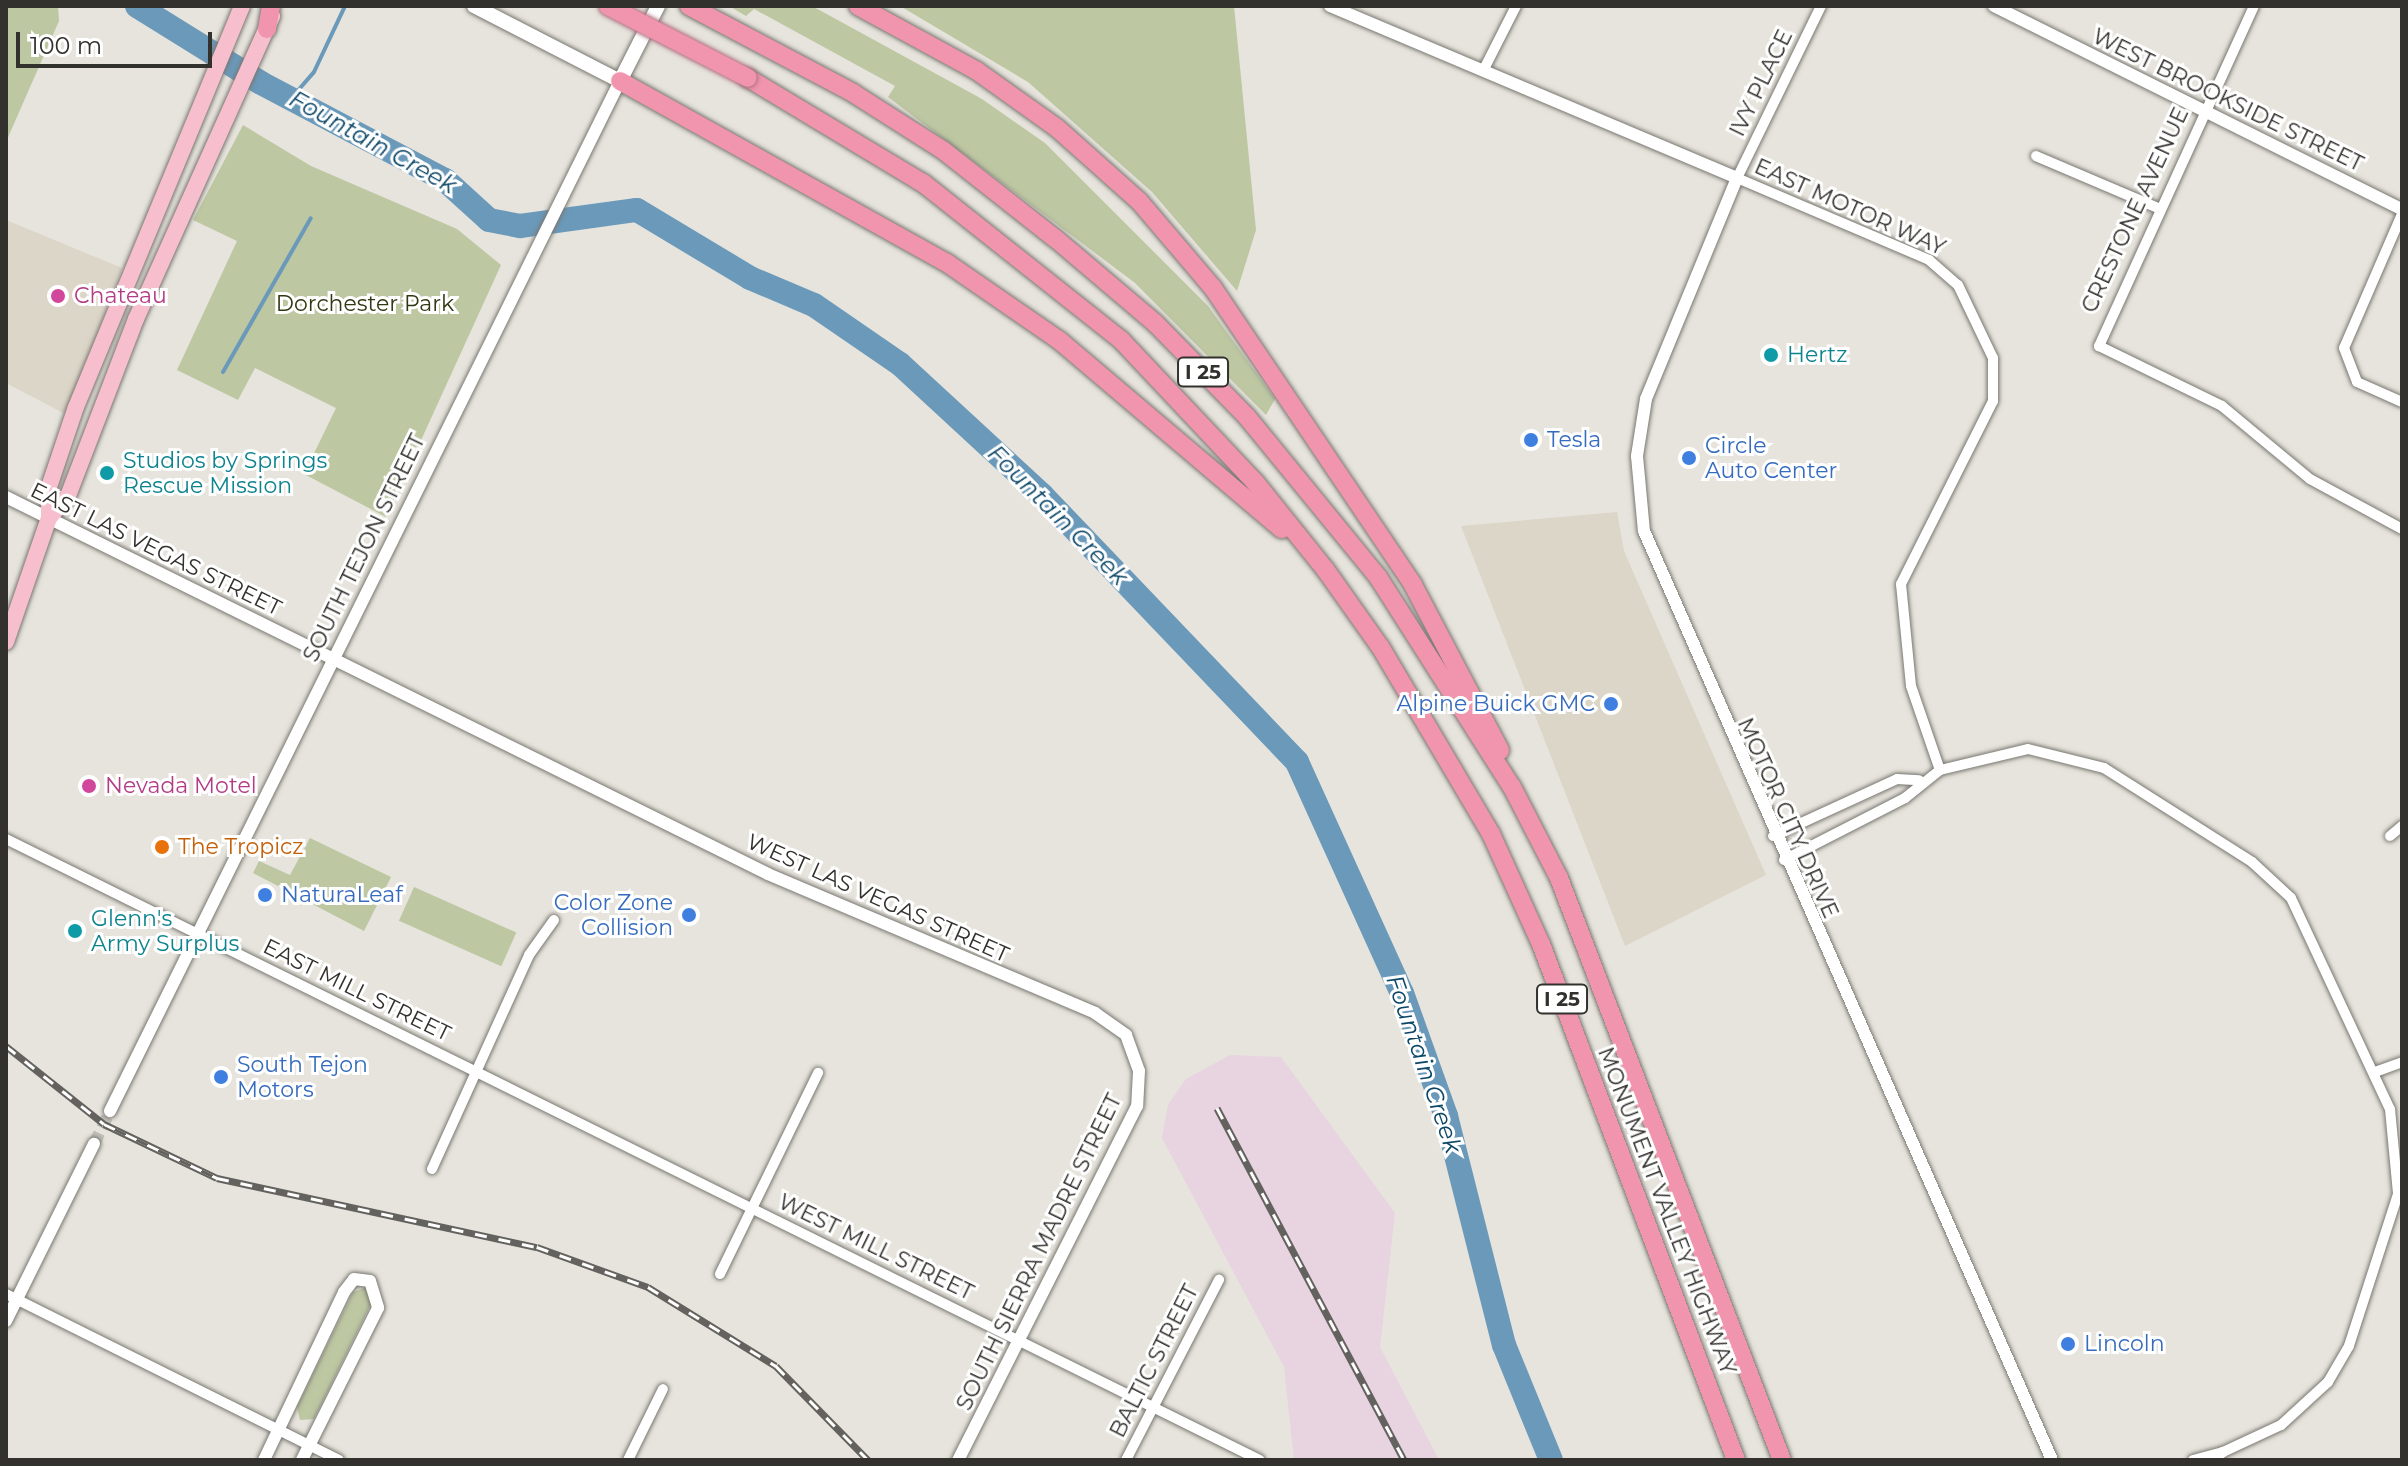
<!DOCTYPE html>
<style>
body{margin:0}
#map{position:relative;width:2408px;height:1466px;overflow:hidden;background:#e6e4dc;font-family:Montserrat,sans-serif}
div>[style]{position:absolute}
.built>*{inset:0;background:#dcd6c8}
.industrial>*{inset:0;background:#e8d3e0}
.green>*{inset:0;background:#bdc7a2;transform-origin:0 0}
.stream>*{height:4px;margin:-2px;padding:0 2px;transform-origin:2px;border-radius:2px;background:#6b99ba}
.river>*{height:24px;margin:-12px;padding:0 12px;transform-origin:12px;border-radius:12px;background:#6b99ba}
.tertiary-tunnel>*{height:12px;margin-top:-6px;transform-origin:0;background:repeating-linear-gradient(90deg,#c2c0b9 0 12px,transparent 0 18px)}
.roads{filter:drop-shadow(0 0 2px #797771) drop-shadow(0 0 2px #797771)}
.minor>*{height:10px;margin:-5px;padding:0 5px;transform-origin:5px;border-radius:5px;background:#fff}
.tertiary>*{height:12px;margin:-6px;padding:0 6px;transform-origin:6px;border-radius:6px;background:#fff}
.secondary>*{height:14px;margin:-7px;padding:0 7px;transform-origin:7px;border-radius:7px;background:#fff}
.primary>*{height:16px;margin:-8px;padding:0 8px;transform-origin:8px;border-radius:8px;background:#f7bfce}
.motorway>*{height:18px;margin:-9px;padding:0 9px;transform-origin:9px;border-radius:9px;background:#f194ae}
.rail>*{height:7px;margin-top:-3.5px;transform-origin:0;background:repeating-linear-gradient(90deg,#fff 0 12px,#63625e 0 24px);box-sizing:border-box;border-block:2px solid #63625e}
.bridges{filter:drop-shadow(0 0 2px #ae7181) drop-shadow(0 0 2px #ae7181)}
.motorway-bridge>*{height:18px;margin:-9px;padding:0 9px;transform-origin:9px;border-radius:9px;background:#f194ae}
.dots>*{width:22px;height:22px;translate:-50% -50%;box-sizing:border-box;border:4px solid #fff;border-radius:50%}
span{translate:-50% -50%;white-space:nowrap;text-align:center;line-height:1.15;-webkit-text-stroke:6px #fff;paint-order:stroke}
.shield-label span{padding:2px 6px;background:#fff;border:2px solid;border-radius:6px;-webkit-text-stroke-width:0}
.shield-label{font-size:20px;color:#32312e;font-weight:700}
.street-label{font-size:22px;color:#32312e}
.hotel-label{font-size:22px;color:#b23c85}
.left{translate:0 -50%;text-align:left}
.park-label{font-size:22px;color:#313812}
.culture-label{font-size:22px;color:#0d838f}
.shop-label{font-size:22px;color:#366cbe}
.right{translate:-100% -50%;text-align:right}
.food-label{font-size:22px;color:#c56008}
.water-label{font-size:24px;color:#0c4768;font-style:italic}
.frame{position:absolute;inset:0;border:8px solid #32312e;pointer-events:none}
.scale{position:absolute;left:16px;top:32px;width:196px;height:36px;box-sizing:border-box;border:4px solid #32312e;border-top:0;padding-left:10px;font-size:24px;line-height:28px;white-space:nowrap;color:#32312e;-webkit-text-stroke:6px #fff;paint-order:stroke}
</style>
<div id="map">
<div class="built">
<i style="clip-path:polygon(6px 220px,122px 268px,67px 415px,6px 383px)"></i>
<i style="clip-path:polygon(1617px 512px,1624px 551px,1766px 875px,1625px 946px,1461px 526px)"></i>
</div>
<div class="industrial">
<i style="clip-path:polygon(1230px 1055px,1281px 1057px,1395px 1213px,1380px 1347px,1439px 1460px,1294px 1460px,1284px 1367px,1162px 1138px,1168px 1105px,1186px 1079px)"></i>
</div>
<div class="green">
<i style="clip-path:polygon(6px 6px,58px 6px,59px 21px,6px 142px)"></i>
<i style="clip-path:polygon(729px 6px,812px 6px,982px 99px,1045px 143px,1208px 306px,1275px 399px,1266px 415px,1135px 283px,888px 97px,895px 86px,754px 9px,746px 16px)"></i>
<i style="clip-path:polygon(900px 6px,1234px 6px,1256px 230px,1237px 291px,1152px 192px,1028px 82px)"></i>
<i style="clip-path:polygon(243px 125px,311px 166px,457px 229px,501px 265px,386px 517px,304px 474px,336px 408px,255px 368px,238px 400px,177px 370px,237px 241px,193px 220px)"></i>
<i style="clip-path:polygon(310px 838px,391px 877px,364px 931px,253px 873px,259px 861px,290px 875px)"></i>
<i style="left:414px;top:887px;width:112px;height:37px;rotate:24deg"></i>
<i style="clip-path:polygon(365px 1288px,373px 1300px,314px 1419px,300px 1420px,297px 1407px,353px 1292px)"></i>
</div>
<div class="stream">
<i style="left:294px;top:95px;width:30px;rotate:-49deg"></i>
<i style="left:314px;top:72px;width:73px;rotate:-64.8deg"></i>
<i style="left:223px;top:372px;width:177px;rotate:-60.3deg"></i>
</div>
<div class="river">
<i style="left:137px;top:6px;width:146px;rotate:31.8deg"></i>
<i style="left:261px;top:83px;width:208px;rotate:27.8deg"></i>
<i style="left:445px;top:180px;width:59px;rotate:42.3deg"></i>
<i style="left:489px;top:220px;width:32px;rotate:11deg"></i>
<i style="left:520px;top:226px;width:118px;rotate:-7.8deg"></i>
<i style="left:637px;top:210px;width:132px;rotate:31deg"></i>
<i style="left:750px;top:278px;width:69px;rotate:22.9deg"></i>
<i style="left:814px;top:305px;width:104px;rotate:34.5deg"></i>
<i style="left:900px;top:364px;width:193px;rotate:42.7deg"></i>
<i style="left:1042px;top:495px;width:369px;rotate:46.3deg"></i>
<i style="left:1297px;top:762px;width:254px;rotate:65.6deg"></i>
<i style="left:1402px;top:993px;width:131px;rotate:70.3deg"></i>
<i style="left:1446px;top:1116px;width:236px;rotate:75.8deg"></i>
<i style="left:1504px;top:1345px;width:124px;rotate:67.8deg"></i>
</div>
<div class="tertiary-tunnel">
<i style="left:94px;top:1144px;width:37px;rotate:-64deg"></i>
</div>
<div class="roads">
<div class="minor">
<i style="left:1821px;top:6px;width:191px;rotate:116deg"></i>
<i style="left:1737px;top:178px;width:209px;rotate:23.1deg"></i>
<i style="left:1929px;top:260px;width:38px;rotate:41deg"></i>
<i style="left:1958px;top:285px;width:81px;rotate:64.4deg"></i>
<i style="left:1993px;top:358px;width:43px;rotate:90deg"></i>
<i style="left:1993px;top:401px;width:205px;rotate:116.7deg"></i>
<i style="left:1901px;top:584px;width:102px;rotate:84.4deg"></i>
<i style="left:1911px;top:686px;width:89px;rotate:71deg"></i>
<i style="left:2254px;top:6px;width:374px;rotate:114.5deg"></i>
<i style="left:2099px;top:346px;width:137px;rotate:26deg"></i>
<i style="left:2222px;top:406px;width:114px;rotate:39.7deg"></i>
<i style="left:2310px;top:479px;width:105px;rotate:28.5deg"></i>
<i style="left:1483px;top:71px;width:73px;rotate:-63.1deg"></i>
<i style="left:2036px;top:156px;width:133px;rotate:23.1deg"></i>
<i style="left:2402px;top:214px;width:146px;rotate:113.4deg"></i>
<i style="left:2344px;top:348px;width:36px;rotate:69deg"></i>
<i style="left:2357px;top:382px;width:49px;rotate:24deg"></i>
<i style="left:1773px;top:836px;width:136px;rotate:-24.7deg"></i>
<i style="left:1897px;top:779px;width:22px;rotate:3deg"></i>
<i style="left:2390px;top:836px;width:16px;rotate:-40deg"></i>
<i style="left:6px;top:839px;width:1399px;rotate:26.35deg"></i>
<i style="left:1784px;top:860px;width:136px;rotate:-27.1deg"></i>
<i style="left:1905px;top:798px;width:45px;rotate:-38.7deg"></i>
<i style="left:1940px;top:770px;width:90px;rotate:-13.4deg"></i>
<i style="left:2028px;top:749px;width:78px;rotate:14deg"></i>
<i style="left:2104px;top:768px;width:175px;rotate:32.4deg"></i>
<i style="left:2252px;top:862px;width:53px;rotate:42.7deg"></i>
<i style="left:2291px;top:898px;width:233px;rotate:64.9deg"></i>
<i style="left:2390px;top:1109px;width:85px;rotate:84.6deg"></i>
<i style="left:2398px;top:1194px;width:160px;rotate:107.9deg"></i>
<i style="left:2349px;top:1346px;width:42px;rotate:120.3deg"></i>
<i style="left:2328px;top:1382px;width:64px;rotate:137.5deg"></i>
<i style="left:2281px;top:1425px;width:64px;rotate:155deg"></i>
<i style="left:2375px;top:1072px;width:29px;rotate:-20deg"></i>
<i style="left:432px;top:1169px;width:235px;rotate:-65.6deg"></i>
<i style="left:529px;top:955px;width:43px;rotate:-54.5deg"></i>
<i style="left:720px;top:1274px;width:224px;rotate:-64deg"></i>
<i style="left:6px;top:1294px;width:372px;rotate:26.5deg"></i>
<i style="left:628px;top:1460px;width:79px;rotate:-63.8deg"></i>
<i style="left:1126px;top:1460px;width:203px;rotate:-62.7deg"></i>
<i style="left:2193px;top:1460px;width:31px;rotate:-15deg"></i>
<i style="left:2223px;top:1452px;width:13px;rotate:141deg"></i>
</div>
<div class="tertiary">
<i style="left:1330px;top:6px;width:442px;rotate:22.9deg"></i>
<i style="left:1737px;top:178px;width:239px;rotate:112.4deg"></i>
<i style="left:1646px;top:399px;width:58px;rotate:99deg"></i>
<i style="left:1637px;top:456px;width:75px;rotate:84.7deg"></i>
<i style="left:1644px;top:531px;width:1015px;rotate:66.29deg"></i>
<i style="left:1994px;top:6px;width:456px;rotate:26.5deg"></i>
<i style="left:6px;top:497px;width:850px;rotate:26.32deg"></i>
<i style="left:768px;top:874px;width:355px;rotate:23deg"></i>
<i style="left:1095px;top:1013px;width:38px;rotate:35deg"></i>
<i style="left:1126px;top:1035px;width:38px;rotate:70deg"></i>
<i style="left:1139px;top:1071px;width:35px;rotate:93deg"></i>
<i style="left:1137px;top:1106px;width:397px;rotate:116.8deg"></i>
<i style="left:110px;top:1111px;width:1149px;rotate:-63.66deg"></i>
<i style="left:6px;top:1321px;width:198px;rotate:-63.6deg"></i>
<i style="left:264px;top:1460px;width:186px;rotate:-64.5deg"></i>
<i style="left:344px;top:1292px;width:16px;rotate:-52deg"></i>
<i style="left:354px;top:1279px;width:16px;rotate:7deg"></i>
<i style="left:370px;top:1281px;width:28px;rotate:73deg"></i>
<i style="left:378px;top:1308px;width:170px;rotate:116.6deg"></i>
</div>
<div class="secondary">
<i style="left:474px;top:6px;width:164px;rotate:27.2deg"></i>
<i style="left:620px;top:81px;width:84px;rotate:-63.1deg"></i>
</div>
<div class="primary">
<i style="left:49px;top:518px;width:29px;rotate:-49deg"></i>
<i style="left:68px;top:496px;width:190px;rotate:-69deg"></i>
<i style="left:136px;top:319px;width:332px;rotate:-65.8deg"></i>
<i style="left:6px;top:642px;width:131px;rotate:-70.9deg"></i>
<i style="left:49px;top:518px;width:31px;rotate:-90deg"></i>
<i style="left:49px;top:487px;width:84px;rotate:-71.4deg"></i>
<i style="left:76px;top:407px;width:434px;rotate:-67.5deg"></i>
</div>
<div class="motorway">
<i style="left:689px;top:6px;width:186px;rotate:27.9deg"></i>
<i style="left:853px;top:93px;width:108px;rotate:32.5deg"></i>
<i style="left:944px;top:151px;width:142px;rotate:38.2deg"></i>
<i style="left:1056px;top:239px;width:130px;rotate:40.3deg"></i>
<i style="left:1155px;top:323px;width:132px;rotate:45.6deg"></i>
<i style="left:1247px;top:417px;width:207px;rotate:50.7deg"></i>
<i style="left:1378px;top:577px;width:249px;rotate:57.5deg"></i>
<i style="left:1512px;top:787px;width:102px;rotate:62.7deg"></i>
<i style="left:1559px;top:878px;width:623px;rotate:69.04deg"></i>
<i style="left:858px;top:6px;width:136px;rotate:28.6deg"></i>
<i style="left:977px;top:71px;width:98px;rotate:35.5deg"></i>
<i style="left:1057px;top:128px;width:110px;rotate:41.7deg"></i>
<i style="left:1139px;top:201px;width:114px;rotate:49.6deg"></i>
<i style="left:1213px;top:288px;width:358px;rotate:56deg"></i>
<i style="left:1413px;top:585px;width:187px;rotate:62.2deg"></i>
<i style="left:267px;top:29px;width:23px;rotate:-80deg"></i>
<i style="left:748px;top:78px;width:204px;rotate:31deg"></i>
<i style="left:923px;top:183px;width:253px;rotate:38.4deg"></i>
<i style="left:1121px;top:340px;width:195px;rotate:46.7deg"></i>
<i style="left:1255px;top:482px;width:112px;rotate:51.2deg"></i>
<i style="left:1325px;top:569px;width:97px;rotate:54.7deg"></i>
<i style="left:1381px;top:648px;width:216px;rotate:59.4deg"></i>
<i style="left:1491px;top:834px;width:121px;rotate:65.6deg"></i>
<i style="left:1541px;top:944px;width:552px;rotate:69.3deg"></i>
<i style="left:620px;top:81px;width:374px;rotate:29.1deg"></i>
<i style="left:947px;top:263px;width:137px;rotate:34.6deg"></i>
<i style="left:1060px;top:341px;width:291px;rotate:40.3deg"></i>
</div>
</div>
<div class="rail">
<i style="left:6px;top:1046px;width:125px;rotate:38.5deg"></i>
<i style="left:104px;top:1124px;width:125px;rotate:25.5deg"></i>
<i style="left:217px;top:1178px;width:327px;rotate:12.2deg"></i>
<i style="left:537px;top:1247px;width:118px;rotate:19.8deg"></i>
<i style="left:648px;top:1287px;width:150px;rotate:31.7deg"></i>
<i style="left:776px;top:1366px;width:132px;rotate:45.6deg"></i>
<i style="left:1217px;top:1108px;width:399px;rotate:62deg"></i>
</div>
<div class="bridges">
<div class="motorway-bridge">
<i style="left:608px;top:6px;width:157px;rotate:27.2deg"></i>
</div>
</div>
<div class="dots">
<i style="left:58px;top:296px;background:#d1479c"></i>
<i style="left:1771px;top:355px;background:#0f9aa8"></i>
<i style="left:1531px;top:440px;background:#3f7fe0"></i>
<i style="left:1689px;top:458px;background:#3f7fe0"></i>
<i style="left:107px;top:473px;background:#0f9aa8"></i>
<i style="left:1611px;top:704px;background:#3f7fe0"></i>
<i style="left:89px;top:786px;background:#d1479c"></i>
<i style="left:162px;top:847px;background:#e8710a"></i>
<i style="left:265px;top:895px;background:#3f7fe0"></i>
<i style="left:689px;top:915px;background:#3f7fe0"></i>
<i style="left:75px;top:931px;background:#0f9aa8"></i>
<i style="left:221px;top:1077px;background:#3f7fe0"></i>
<i style="left:2068px;top:1344px;background:#3f7fe0"></i>
</div>
<div class="shield-label">
<span style="left:1203px;top:372px">I 25</span>
<span style="left:1562px;top:999px">I 25</span>
</div>
<div class="street-label">
<span style="left:1761px;top:83px;rotate:-64deg">IVY PLACE</span>
<span style="left:2228px;top:100px;rotate:26deg">WEST BROOKSIDE STREET</span>
<span style="left:1850px;top:207px;rotate:24deg">EAST MOTOR WAY</span>
<span style="left:2135px;top:210px;rotate:-65deg">CRESTONE AVENUE</span>
<span style="left:364px;top:548px;rotate:-64deg">SOUTH TEJON STREET</span>
<span style="left:156px;top:549px;rotate:26deg">EAST LAS VEGAS STREET</span>
<span style="left:1788px;top:818px;rotate:66deg">MOTOR CITY DRIVE</span>
<span style="left:878px;top:898px;rotate:24deg">WEST LAS VEGAS STREET</span>
<span style="left:357px;top:990px;rotate:26deg">EAST MILL STREET</span>
<span style="left:1667px;top:1211px;rotate:69deg">MONUMENT VALLEY HIGHWAY</span>
<span style="left:876px;top:1247px;rotate:26deg">WEST MILL STREET</span>
<span style="left:1039px;top:1252px;rotate:-64deg">SOUTH SIERRA MADRE STREET</span>
<span style="left:1154px;top:1361px;rotate:-63deg">BALTIC STREET</span>
</div>
<div class="hotel-label">
<span class="left" style="left:74px;top:296px">Chateau</span>
<span class="left" style="left:105px;top:786px">Nevada Motel</span>
</div>
<div class="park-label">
<span style="left:365px;top:304px">Dorchester Park</span>
</div>
<div class="culture-label">
<span class="left" style="left:1787px;top:355px">Hertz</span>
<span class="left" style="left:123px;top:473px">Studios by Springs<br>Rescue Mission</span>
<span class="left" style="left:91px;top:931px">Glenn's<br>Army Surplus</span>
</div>
<div class="shop-label">
<span class="left" style="left:1547px;top:440px">Tesla</span>
<span class="left" style="left:1705px;top:458px">Circle<br>Auto Center</span>
<span class="right" style="left:1595px;top:704px">Alpine Buick GMC</span>
<span class="left" style="left:281px;top:895px">NaturaLeaf</span>
<span class="right" style="left:673px;top:915px">Color Zone<br>Collision</span>
<span class="left" style="left:237px;top:1077px">South Tejon<br>Motors</span>
<span class="left" style="left:2084px;top:1344px">Lincoln</span>
</div>
<div class="food-label">
<span class="left" style="left:178px;top:847px">The Tropicz</span>
</div>
<div class="water-label">
<span style="left:373px;top:142px;rotate:29deg">Fountain Creek</span>
<span style="left:1058px;top:515px;rotate:45deg">Fountain Creek</span>
<span style="left:1424px;top:1064px;rotate:71deg">Fountain Creek</span>
</div>
<div class="frame"></div>
<div class="scale">100 m</div>
</div>
